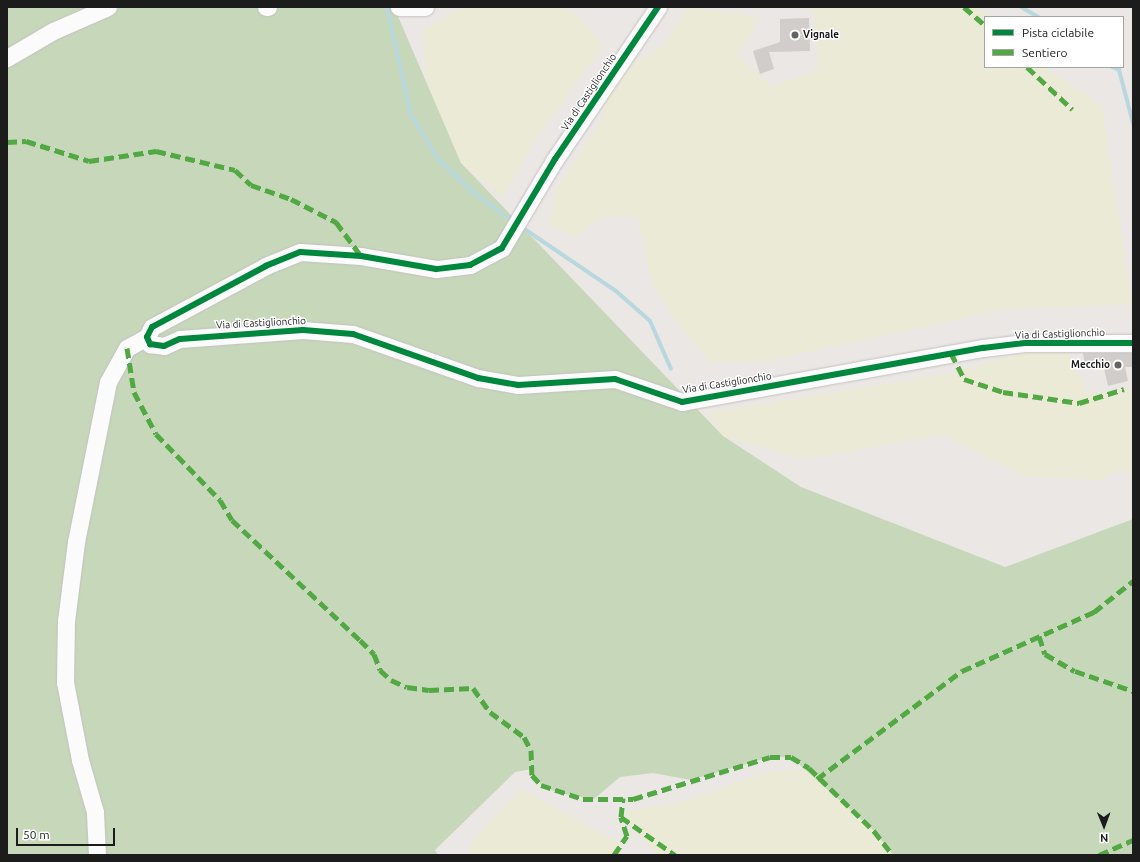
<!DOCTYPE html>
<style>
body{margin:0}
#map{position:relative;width:1140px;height:862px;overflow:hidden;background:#eae7e4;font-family:Ubuntu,sans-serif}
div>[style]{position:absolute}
.farmland>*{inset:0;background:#ebead7}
.forest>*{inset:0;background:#c7d8ba}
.stream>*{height:4px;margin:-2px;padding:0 2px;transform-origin:2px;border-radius:2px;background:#b8d8dd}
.building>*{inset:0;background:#d1cdcb}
.roads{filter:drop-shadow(0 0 1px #c3c2c0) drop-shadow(0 0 1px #c3c2c0)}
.minor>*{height:17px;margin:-8.5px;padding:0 8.5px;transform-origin:8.5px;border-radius:8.5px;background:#fcfbfb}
.quiet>*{height:5px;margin-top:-2.5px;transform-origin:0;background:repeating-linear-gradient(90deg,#52a943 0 10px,transparent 0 15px)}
.cycleway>*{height:6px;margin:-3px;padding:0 3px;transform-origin:3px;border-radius:3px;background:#00873e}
.dots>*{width:11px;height:11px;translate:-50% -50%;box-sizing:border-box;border:2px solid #fff;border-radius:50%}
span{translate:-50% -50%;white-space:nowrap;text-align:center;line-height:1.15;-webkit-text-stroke:3px #fff;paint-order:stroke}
.poi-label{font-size:10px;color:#1c1c1c;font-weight:700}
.left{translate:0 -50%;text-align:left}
.right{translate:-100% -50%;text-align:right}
.street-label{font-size:10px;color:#1c1c1c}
.frame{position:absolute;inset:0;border:8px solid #1c1c1c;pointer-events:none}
.legend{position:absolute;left:984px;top:16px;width:140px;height:52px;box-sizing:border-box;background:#fff;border:1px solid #a4a4a4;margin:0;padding:5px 7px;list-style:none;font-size:12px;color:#1c1c1c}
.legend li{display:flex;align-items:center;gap:8px;height:20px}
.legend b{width:20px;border:1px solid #a4a4a4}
.north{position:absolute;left:1084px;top:806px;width:40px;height:40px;-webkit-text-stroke:3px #fff;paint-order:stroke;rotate:179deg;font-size:11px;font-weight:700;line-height:16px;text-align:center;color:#1c1c1c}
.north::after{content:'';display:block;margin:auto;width:14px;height:18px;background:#1c1c1c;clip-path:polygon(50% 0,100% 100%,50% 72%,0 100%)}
.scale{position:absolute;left:16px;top:828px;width:99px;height:18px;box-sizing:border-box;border:2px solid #1c1c1c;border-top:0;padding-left:5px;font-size:12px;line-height:14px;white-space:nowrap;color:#1c1c1c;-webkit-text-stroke:3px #fff;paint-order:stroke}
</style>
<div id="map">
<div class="farmland">
<i style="clip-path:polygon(463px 7px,561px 7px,577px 15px,604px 45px,534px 142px,503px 197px,461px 163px,443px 127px,426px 81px,422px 30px)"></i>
<i style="clip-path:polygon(687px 7px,761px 17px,737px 55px,772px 87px,818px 69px,814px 14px,806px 7px,981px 7px,991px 17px,985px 17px,985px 67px,1044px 67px,1102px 105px,1132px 304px,1002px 310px,761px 362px,710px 362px,679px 326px,652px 285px,638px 217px,602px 216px,576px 237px,549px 225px,556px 190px,602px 119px,611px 79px,665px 44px)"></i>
<i style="clip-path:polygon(1063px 343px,1089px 394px,1133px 387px,1133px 473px,1112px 472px,1104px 480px,1022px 476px,943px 435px,804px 459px,723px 436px,708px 413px,945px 374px)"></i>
<i style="clip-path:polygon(809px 768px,874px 831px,893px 855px,657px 855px,617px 813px,685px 801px,764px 773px)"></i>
<i style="clip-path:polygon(521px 789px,623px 845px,614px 855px,469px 855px,472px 840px)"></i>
</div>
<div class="forest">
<i style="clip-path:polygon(7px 7px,394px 7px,461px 163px,723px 436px,801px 487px,1005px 567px,1133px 519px,1133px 855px,893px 855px,874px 831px,791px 757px,770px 757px,691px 780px,653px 773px,620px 777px,594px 799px,558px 793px,541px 785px,532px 769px,515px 772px,435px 850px,438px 855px,7px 855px)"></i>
</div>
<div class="stream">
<i style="left:387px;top:7px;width:111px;rotate:77.5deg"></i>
<i style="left:411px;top:115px;width:52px;rotate:58.5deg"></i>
<i style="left:438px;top:159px;width:51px;rotate:43.4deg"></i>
<i style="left:475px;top:194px;width:47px;rotate:35.4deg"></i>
<i style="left:1021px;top:7px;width:20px;rotate:30deg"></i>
<i style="left:1112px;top:67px;width:8px;rotate:23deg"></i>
<i style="left:1119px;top:70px;width:55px;rotate:75.2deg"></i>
<i style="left:520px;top:226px;width:116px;rotate:34.1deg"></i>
<i style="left:616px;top:291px;width:45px;rotate:41.4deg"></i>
<i style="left:650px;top:321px;width:52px;rotate:66.4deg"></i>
</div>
<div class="building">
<i style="clip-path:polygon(809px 18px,810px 51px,769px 52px,774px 69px,760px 74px,753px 51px,780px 42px,780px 19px)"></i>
<i style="clip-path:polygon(1083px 353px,1133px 353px,1133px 367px,1125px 367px,1128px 381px,1108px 386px,1103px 364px,1085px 366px)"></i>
</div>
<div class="roads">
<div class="minor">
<i style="left:266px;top:7px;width:2px"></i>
<i style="left:399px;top:7px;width:26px"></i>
<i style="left:658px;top:7px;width:184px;rotate:124.1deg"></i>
<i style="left:555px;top:159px;width:104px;rotate:120.8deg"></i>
<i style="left:502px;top:248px;width:36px;rotate:152deg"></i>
<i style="left:470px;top:265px;width:34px;rotate:173deg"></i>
<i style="left:436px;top:269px;width:76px;rotate:-170.2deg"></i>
<i style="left:361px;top:256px;width:61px;rotate:-176.2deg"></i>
<i style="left:300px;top:252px;width:37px;rotate:158deg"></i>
<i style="left:266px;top:266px;width:129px;rotate:151.8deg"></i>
<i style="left:152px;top:327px;width:11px;rotate:117deg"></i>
<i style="left:147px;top:337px;width:8px;rotate:67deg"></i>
<i style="left:150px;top:344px;width:14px;rotate:8deg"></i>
<i style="left:164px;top:346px;width:17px;rotate:-24deg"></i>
<i style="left:180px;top:339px;width:123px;rotate:-4.2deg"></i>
<i style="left:303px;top:330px;width:50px;rotate:4.6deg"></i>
<i style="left:353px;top:334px;width:133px;rotate:19.4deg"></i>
<i style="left:478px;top:378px;width:41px;rotate:9.9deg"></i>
<i style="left:518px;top:385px;width:97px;rotate:-3.5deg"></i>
<i style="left:615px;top:379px;width:71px;rotate:18.9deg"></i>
<i style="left:682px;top:402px;width:306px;rotate:-10.2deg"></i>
<i style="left:983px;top:348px;width:42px;rotate:-6.8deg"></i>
<i style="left:1025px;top:343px;width:108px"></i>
<i style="left:7px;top:58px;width:53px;rotate:-30.4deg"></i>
<i style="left:53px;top:31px;width:60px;rotate:-23.6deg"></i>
<i style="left:97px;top:855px;width:43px;rotate:-92.7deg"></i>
<i style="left:95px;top:812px;width:54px;rotate:-106.1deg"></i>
<i style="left:80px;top:760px;width:79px;rotate:-100.9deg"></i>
<i style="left:65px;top:682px;width:61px;rotate:-89.1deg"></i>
<i style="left:66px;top:621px;width:80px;rotate:-82.8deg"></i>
<i style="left:76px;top:542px;width:163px;rotate:-78.7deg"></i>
<i style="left:108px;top:382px;width:39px;rotate:-61deg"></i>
<i style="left:127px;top:348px;width:23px;rotate:-29deg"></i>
</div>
</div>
<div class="quiet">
<i style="left:964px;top:7px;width:28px;rotate:41deg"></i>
<i style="left:1027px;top:67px;width:62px;rotate:43deg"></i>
<i style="left:7px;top:142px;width:19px;rotate:-3deg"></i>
<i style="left:26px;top:141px;width:66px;rotate:17.6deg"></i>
<i style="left:89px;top:161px;width:68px;rotate:-8.5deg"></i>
<i style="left:156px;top:151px;width:81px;rotate:13.5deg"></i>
<i style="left:235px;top:170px;width:22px;rotate:43deg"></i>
<i style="left:251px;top:185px;width:42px;rotate:19.3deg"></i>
<i style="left:291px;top:199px;width:51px;rotate:27.1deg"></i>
<i style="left:336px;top:222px;width:42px;rotate:53.7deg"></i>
<i style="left:127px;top:348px;width:45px;rotate:81deg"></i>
<i style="left:134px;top:392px;width:47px;rotate:62.4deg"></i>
<i style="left:156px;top:434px;width:92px;rotate:45.9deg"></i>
<i style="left:220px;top:500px;width:23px;rotate:59deg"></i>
<i style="left:232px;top:520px;width:175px;rotate:43.2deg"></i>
<i style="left:360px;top:640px;width:20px;rotate:45deg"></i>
<i style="left:374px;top:654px;width:17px;rotate:69deg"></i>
<i style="left:380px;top:670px;width:15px;rotate:42deg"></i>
<i style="left:391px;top:680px;width:17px;rotate:24deg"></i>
<i style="left:407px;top:687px;width:22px;rotate:8deg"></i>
<i style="left:429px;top:690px;width:44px;rotate:-2.6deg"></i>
<i style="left:473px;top:688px;width:29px;rotate:55deg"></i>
<i style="left:490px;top:712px;width:42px;rotate:36.3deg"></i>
<i style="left:524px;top:737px;width:15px;rotate:62deg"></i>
<i style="left:531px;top:750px;width:25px;rotate:88deg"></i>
<i style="left:532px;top:775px;width:13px;rotate:48deg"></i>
<i style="left:541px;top:785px;width:44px;rotate:18.4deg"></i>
<i style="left:583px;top:799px;width:50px"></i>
<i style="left:633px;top:799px;width:143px;rotate:-17deg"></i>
<i style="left:770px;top:757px;width:21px"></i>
<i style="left:791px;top:757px;width:21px;rotate:31deg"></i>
<i style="left:809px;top:768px;width:91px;rotate:44.1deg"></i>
<i style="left:874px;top:831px;width:31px;rotate:52deg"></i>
<i style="left:951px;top:353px;width:29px;rotate:63deg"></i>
<i style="left:964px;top:379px;width:41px;rotate:18.4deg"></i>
<i style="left:1003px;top:392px;width:77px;rotate:8.2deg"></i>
<i style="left:1079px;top:403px;width:47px;rotate:-17.3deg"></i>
<i style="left:1039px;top:636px;width:19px;rotate:72deg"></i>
<i style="left:1045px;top:654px;width:34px;rotate:30deg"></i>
<i style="left:1075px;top:671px;width:61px;rotate:19deg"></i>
<i style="left:817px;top:779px;width:181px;rotate:-36.7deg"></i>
<i style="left:962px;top:671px;width:145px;rotate:-24.1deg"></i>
<i style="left:1094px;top:612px;width:50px;rotate:-38.5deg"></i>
<i style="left:621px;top:817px;width:66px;rotate:35.1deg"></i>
<i style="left:614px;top:855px;width:23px;rotate:-56deg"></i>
<i style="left:627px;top:836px;width:20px;rotate:-108deg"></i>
<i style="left:621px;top:817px;width:19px;rotate:-84deg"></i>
<i style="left:1099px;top:855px;width:37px;rotate:-24deg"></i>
</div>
<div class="cycleway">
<i style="left:658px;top:7px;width:184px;rotate:124.1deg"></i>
<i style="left:555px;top:159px;width:104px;rotate:120.8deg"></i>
<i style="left:502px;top:248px;width:36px;rotate:152deg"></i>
<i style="left:470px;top:265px;width:34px;rotate:173deg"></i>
<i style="left:436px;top:269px;width:76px;rotate:-170.2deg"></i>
<i style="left:361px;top:256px;width:61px;rotate:-176.2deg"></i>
<i style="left:300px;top:252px;width:37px;rotate:158deg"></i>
<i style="left:266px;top:266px;width:129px;rotate:151.8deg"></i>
<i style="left:152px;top:327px;width:11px;rotate:117deg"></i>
<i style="left:147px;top:337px;width:8px;rotate:67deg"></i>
<i style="left:150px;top:344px;width:14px;rotate:8deg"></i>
<i style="left:164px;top:346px;width:17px;rotate:-24deg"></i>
<i style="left:180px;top:339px;width:123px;rotate:-4.2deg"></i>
<i style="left:303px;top:330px;width:50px;rotate:4.6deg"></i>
<i style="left:353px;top:334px;width:133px;rotate:19.4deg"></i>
<i style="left:478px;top:378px;width:41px;rotate:9.9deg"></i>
<i style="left:518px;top:385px;width:97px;rotate:-3.5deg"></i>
<i style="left:615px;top:379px;width:71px;rotate:18.9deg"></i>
<i style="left:682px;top:402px;width:306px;rotate:-10.2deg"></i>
<i style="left:983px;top:348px;width:42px;rotate:-6.8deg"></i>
<i style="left:1025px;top:343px;width:108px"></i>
</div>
<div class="dots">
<i style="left:795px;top:35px;background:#646362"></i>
<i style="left:1118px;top:365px;background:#646362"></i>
</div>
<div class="poi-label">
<span class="left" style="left:803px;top:35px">Vignale</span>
<span class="right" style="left:1110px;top:365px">Mecchio</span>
</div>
<div class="street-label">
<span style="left:589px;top:92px;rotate:-56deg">Via di Castiglionchio</span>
<span style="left:261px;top:323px;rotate:-3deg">Via di Castiglionchio</span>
<span style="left:1060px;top:334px;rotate:-2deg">Via di Castiglionchio</span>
<span style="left:727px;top:383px;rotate:-9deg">Via di Castiglionchio</span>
</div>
<div class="frame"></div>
<ul class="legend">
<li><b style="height:5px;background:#00873e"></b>Pista ciclabile</li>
<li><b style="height:5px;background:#52a943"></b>Sentiero</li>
</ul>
<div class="north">N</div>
<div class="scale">50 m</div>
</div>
